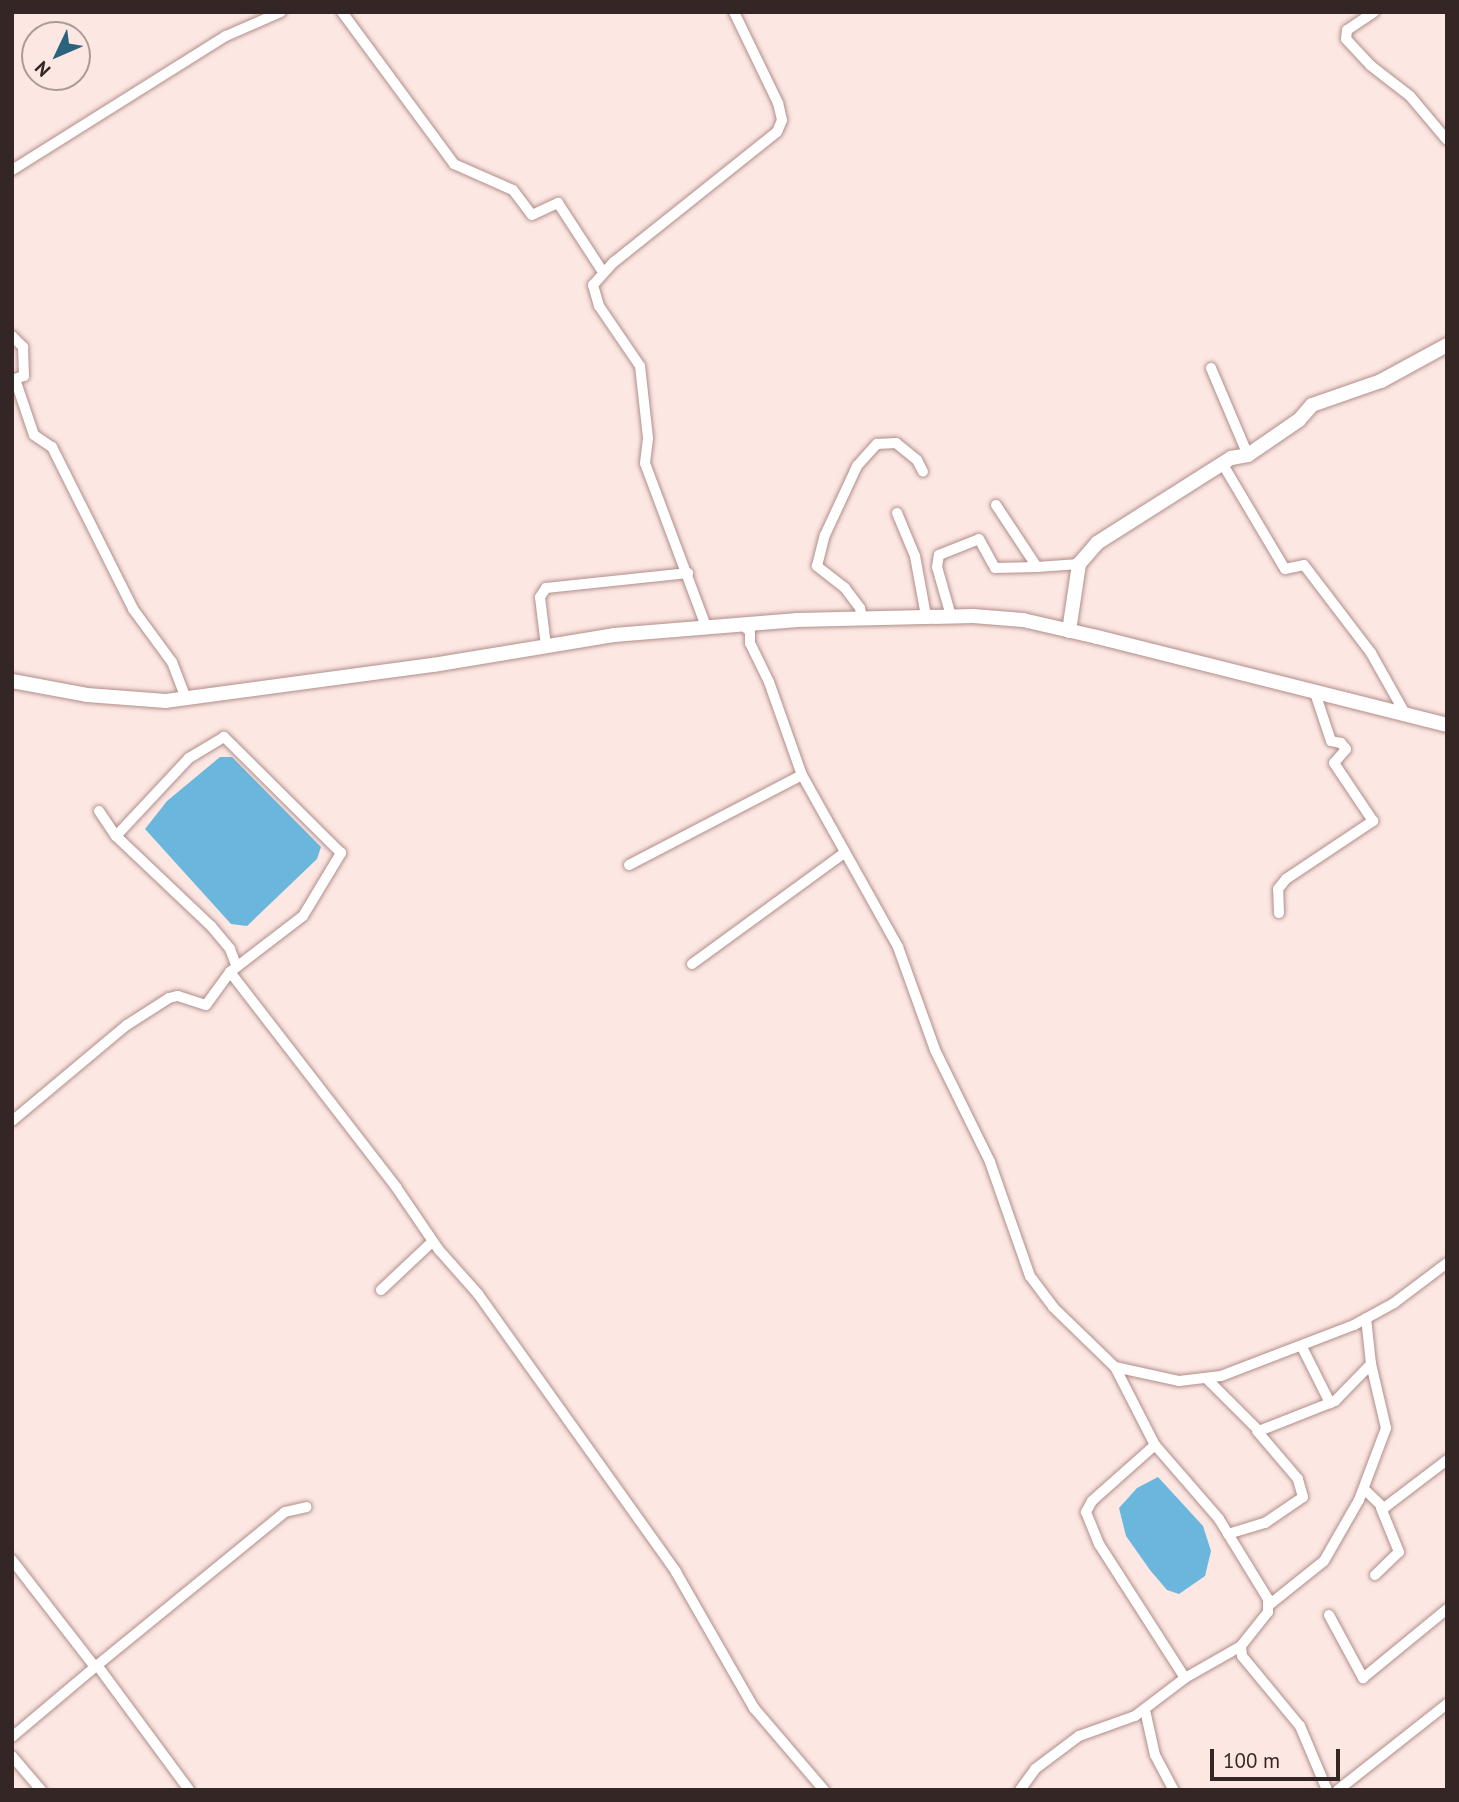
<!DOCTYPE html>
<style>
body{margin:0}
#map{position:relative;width:1459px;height:1802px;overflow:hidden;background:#fde7e3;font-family:"PT Sans",sans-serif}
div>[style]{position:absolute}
.water>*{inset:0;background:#6bb6dc}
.roads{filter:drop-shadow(0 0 2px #b08e8a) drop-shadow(0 0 2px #b08e8a)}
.street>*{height:10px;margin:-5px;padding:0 5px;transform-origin:5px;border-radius:5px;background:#fff}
.secondary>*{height:14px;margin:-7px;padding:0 7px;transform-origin:7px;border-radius:7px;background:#fff}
span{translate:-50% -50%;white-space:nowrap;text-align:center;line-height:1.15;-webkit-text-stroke:7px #fde7e3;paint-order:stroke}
.frame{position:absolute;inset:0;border:14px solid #332624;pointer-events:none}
.north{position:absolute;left:21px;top:21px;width:70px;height:70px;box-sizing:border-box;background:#fde7e3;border:2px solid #ac9a97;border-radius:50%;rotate:226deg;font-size:19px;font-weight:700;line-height:28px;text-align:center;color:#332624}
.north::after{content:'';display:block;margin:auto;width:24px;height:32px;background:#2b627d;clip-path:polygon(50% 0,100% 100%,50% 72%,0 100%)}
.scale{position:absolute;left:1210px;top:1749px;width:130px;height:32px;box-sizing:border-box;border:4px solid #332624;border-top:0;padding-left:9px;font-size:21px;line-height:24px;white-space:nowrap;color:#332624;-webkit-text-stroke:5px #fde7e3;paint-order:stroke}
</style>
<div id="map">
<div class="water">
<i style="clip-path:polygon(220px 757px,232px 757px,321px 847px,317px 859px,247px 926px,231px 924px,145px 829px,167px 801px)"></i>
<i style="clip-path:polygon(1158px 1477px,1203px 1526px,1211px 1551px,1205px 1576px,1179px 1594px,1167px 1590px,1150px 1570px,1126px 1536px,1119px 1508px,1137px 1488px)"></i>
</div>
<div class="roads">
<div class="street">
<i style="left:342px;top:12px;width:189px;rotate:53.6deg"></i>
<i style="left:454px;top:164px;width:64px;rotate:23.8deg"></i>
<i style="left:513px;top:190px;width:31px;rotate:53deg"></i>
<i style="left:532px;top:215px;width:29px;rotate:-25deg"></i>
<i style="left:558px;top:203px;width:82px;rotate:56.9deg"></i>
<i style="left:1374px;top:12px;width:32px;rotate:146deg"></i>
<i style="left:1347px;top:30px;width:9px;rotate:96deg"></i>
<i style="left:1346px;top:39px;width:35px;rotate:47deg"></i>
<i style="left:1370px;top:65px;width:51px;rotate:37.8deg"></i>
<i style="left:1410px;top:96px;width:57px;rotate:49.9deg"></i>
<i style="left:12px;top:170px;width:252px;rotate:-32.1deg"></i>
<i style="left:226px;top:36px;width:60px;rotate:-23.6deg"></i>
<i style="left:12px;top:336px;width:16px;rotate:45deg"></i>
<i style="left:23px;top:347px;width:29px;rotate:88deg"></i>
<i style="left:24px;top:376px;width:9px;rotate:162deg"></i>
<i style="left:15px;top:379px;width:59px;rotate:71.3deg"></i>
<i style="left:34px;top:435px;width:22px;rotate:34deg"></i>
<i style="left:52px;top:447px;width:181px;rotate:63.4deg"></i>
<i style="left:133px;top:609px;width:66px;rotate:53.7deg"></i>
<i style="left:172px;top:662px;width:40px;rotate:69deg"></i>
<i style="left:1211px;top:368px;width:95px;rotate:67deg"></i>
<i style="left:1222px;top:463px;width:123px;rotate:59.3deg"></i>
<i style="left:1285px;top:569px;width:19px;rotate:-12deg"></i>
<i style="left:1304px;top:565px;width:111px;rotate:52.7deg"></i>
<i style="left:1371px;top:653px;width:71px;rotate:60.6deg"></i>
<i style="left:996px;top:505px;width:74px;rotate:56.5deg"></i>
<i style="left:1037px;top:567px;width:42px;rotate:-4.1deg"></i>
<i style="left:897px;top:513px;width:47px;rotate:67.3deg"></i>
<i style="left:915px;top:556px;width:61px;rotate:79.6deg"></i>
<i style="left:951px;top:616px;width:51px;rotate:-105.9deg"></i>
<i style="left:937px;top:567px;width:12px;rotate:-81deg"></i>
<i style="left:939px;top:555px;width:43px;rotate:-21.8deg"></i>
<i style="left:979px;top:539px;width:33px;rotate:61deg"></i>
<i style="left:995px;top:568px;width:42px;rotate:-1.4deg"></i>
<i style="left:862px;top:617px;width:9px;rotate:-103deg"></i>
<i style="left:860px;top:608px;width:25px;rotate:-127deg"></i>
<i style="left:845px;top:588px;width:36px;rotate:-142deg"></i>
<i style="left:817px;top:566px;width:32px;rotate:-76deg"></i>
<i style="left:825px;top:535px;width:76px;rotate:-65.1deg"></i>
<i style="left:857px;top:466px;width:30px;rotate:-48deg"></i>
<i style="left:877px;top:444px;width:19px;rotate:-3deg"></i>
<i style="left:896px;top:443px;width:27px;rotate:39deg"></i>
<i style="left:917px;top:460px;width:13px;rotate:63deg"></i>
<i style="left:742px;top:624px;width:11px;rotate:45deg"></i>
<i style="left:750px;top:632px;width:11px;rotate:90deg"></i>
<i style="left:750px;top:643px;width:43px;rotate:64deg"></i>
<i style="left:769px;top:682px;width:99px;rotate:70.5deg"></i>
<i style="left:802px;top:775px;width:197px;rotate:60.8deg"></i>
<i style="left:898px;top:947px;width:109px;rotate:70.2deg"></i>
<i style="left:935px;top:1050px;width:125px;rotate:63.8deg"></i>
<i style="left:990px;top:1162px;width:121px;rotate:70.7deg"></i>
<i style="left:1030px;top:1276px;width:39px;rotate:53deg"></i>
<i style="left:1053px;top:1307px;width:86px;rotate:44.1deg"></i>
<i style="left:1115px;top:1367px;width:88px;rotate:62.9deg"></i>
<i style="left:1155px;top:1445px;width:98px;rotate:49.1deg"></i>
<i style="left:1219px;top:1519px;width:94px;rotate:58.5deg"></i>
<i style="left:1268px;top:1599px;width:13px;rotate:90deg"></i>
<i style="left:1268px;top:1612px;width:43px;rotate:128.5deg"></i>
<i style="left:1241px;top:1646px;width:10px;rotate:84deg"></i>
<i style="left:1242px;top:1656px;width:91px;rotate:50.4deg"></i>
<i style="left:1300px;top:1726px;width:69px;rotate:67.1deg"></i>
<i style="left:707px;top:629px;width:177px;rotate:-110.5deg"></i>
<i style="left:645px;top:463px;width:25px;rotate:-83deg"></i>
<i style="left:648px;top:438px;width:72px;rotate:-96.3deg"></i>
<i style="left:640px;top:366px;width:73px;rotate:-124.3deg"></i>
<i style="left:599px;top:306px;width:22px;rotate:-106deg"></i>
<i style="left:593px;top:285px;width:31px;rotate:-48deg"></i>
<i style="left:614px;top:262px;width:208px;rotate:-38.6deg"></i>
<i style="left:777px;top:132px;width:13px;rotate:-67deg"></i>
<i style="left:782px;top:120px;width:17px;rotate:-103deg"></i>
<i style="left:778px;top:103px;width:101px;rotate:-115.8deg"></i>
<i style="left:546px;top:646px;width:49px;rotate:-97deg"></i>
<i style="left:540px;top:597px;width:11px;rotate:-56deg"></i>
<i style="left:546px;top:588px;width:143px;rotate:-6deg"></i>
<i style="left:99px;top:811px;width:30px;rotate:56deg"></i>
<i style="left:116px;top:836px;width:131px;rotate:43.5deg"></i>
<i style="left:211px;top:926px;width:30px;rotate:50deg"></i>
<i style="left:230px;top:949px;width:19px;rotate:69deg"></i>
<i style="left:629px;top:865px;width:195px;rotate:-27.5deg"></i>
<i style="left:1279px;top:913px;width:24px;rotate:-92deg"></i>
<i style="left:1278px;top:889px;width:13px;rotate:-51deg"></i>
<i style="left:1286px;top:879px;width:105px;rotate:-33.7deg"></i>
<i style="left:1373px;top:821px;width:70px;rotate:-123.9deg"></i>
<i style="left:1334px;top:763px;width:18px;rotate:-49deg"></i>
<i style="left:1346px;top:749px;width:8px;rotate:-130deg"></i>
<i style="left:1341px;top:743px;width:10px;rotate:-169deg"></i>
<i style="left:1331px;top:741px;width:51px;rotate:-108.4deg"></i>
<i style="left:692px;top:964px;width:188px;rotate:-36.1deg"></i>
<i style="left:230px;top:972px;width:272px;rotate:52.3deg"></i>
<i style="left:396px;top:1187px;width:76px;rotate:55.7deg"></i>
<i style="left:439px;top:1250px;width:59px;rotate:48.4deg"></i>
<i style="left:478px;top:1294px;width:341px;rotate:54.5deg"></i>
<i style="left:676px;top:1572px;width:157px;rotate:60.2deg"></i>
<i style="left:754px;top:1708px;width:108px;rotate:49.5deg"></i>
<i style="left:12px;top:1121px;width:150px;rotate:-39.9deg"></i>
<i style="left:127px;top:1025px;width:50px;rotate:-32.7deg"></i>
<i style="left:169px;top:998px;width:9px;rotate:-13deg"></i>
<i style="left:178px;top:996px;width:29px;rotate:18deg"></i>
<i style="left:206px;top:1005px;width:41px;rotate:-54deg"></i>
<i style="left:230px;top:972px;width:92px;rotate:-37.5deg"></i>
<i style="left:303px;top:916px;width:74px;rotate:-58.9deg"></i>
<i style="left:341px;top:853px;width:165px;rotate:-135.2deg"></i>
<i style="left:224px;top:737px;width:41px;rotate:149deg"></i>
<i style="left:189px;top:758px;width:107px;rotate:133.1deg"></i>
<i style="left:381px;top:1290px;width:71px;rotate:-43.3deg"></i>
<i style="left:1302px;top:1347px;width:63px;rotate:63.4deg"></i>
<i style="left:1115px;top:1367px;width:66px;rotate:12.3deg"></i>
<i style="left:1179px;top:1381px;width:42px;rotate:-6.8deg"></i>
<i style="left:1221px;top:1376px;width:142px;rotate:-21deg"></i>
<i style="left:1354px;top:1325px;width:46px;rotate:-28.8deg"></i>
<i style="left:1394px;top:1303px;width:66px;rotate:-37deg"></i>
<i style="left:1207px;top:1379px;width:74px;rotate:45deg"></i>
<i style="left:1259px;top:1431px;width:82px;rotate:-21.5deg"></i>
<i style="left:1335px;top:1401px;width:52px;rotate:-45.8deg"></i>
<i style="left:1155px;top:1445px;width:84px;rotate:138.4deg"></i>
<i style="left:1092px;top:1501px;width:13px;rotate:119deg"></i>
<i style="left:1086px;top:1512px;width:35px;rotate:68deg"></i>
<i style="left:1099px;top:1544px;width:159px;rotate:57.3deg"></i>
<i style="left:1364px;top:1489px;width:28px;rotate:44deg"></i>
<i style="left:1384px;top:1508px;width:79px;rotate:-37.3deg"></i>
<i style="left:1228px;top:1534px;width:39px;rotate:-17deg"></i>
<i style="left:1265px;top:1523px;width:46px;rotate:-34.4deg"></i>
<i style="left:1303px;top:1497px;width:19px;rotate:-106deg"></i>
<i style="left:1298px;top:1479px;width:63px;rotate:-130.5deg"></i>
<i style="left:12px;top:1560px;width:135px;rotate:52.2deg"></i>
<i style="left:95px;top:1667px;width:109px;rotate:139.9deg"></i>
<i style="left:1375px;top:1575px;width:33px;rotate:-44deg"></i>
<i style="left:1399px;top:1552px;width:48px;rotate:-112.2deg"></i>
<i style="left:1269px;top:1605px;width:70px;rotate:-38.7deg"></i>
<i style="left:1324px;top:1561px;width:70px;rotate:-60.2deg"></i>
<i style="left:1359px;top:1500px;width:77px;rotate:-69.4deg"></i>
<i style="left:1386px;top:1428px;width:66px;rotate:-103.2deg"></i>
<i style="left:1371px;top:1364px;width:46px;rotate:-96.2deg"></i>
<i style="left:1329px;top:1615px;width:72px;rotate:61.6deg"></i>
<i style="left:1363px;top:1678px;width:109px;rotate:-39.4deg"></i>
<i style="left:97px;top:1665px;width:155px;rotate:53.6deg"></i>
<i style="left:95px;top:1667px;width:245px;rotate:-39.2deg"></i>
<i style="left:285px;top:1512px;width:22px;rotate:-13deg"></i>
<i style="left:1145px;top:1710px;width:46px;rotate:77.5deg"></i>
<i style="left:1155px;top:1755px;width:40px;rotate:62deg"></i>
<i style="left:12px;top:1756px;width:45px;rotate:49.5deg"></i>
<i style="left:1020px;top:1790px;width:26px;rotate:-54deg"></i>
<i style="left:1035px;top:1769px;width:55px;rotate:-36.9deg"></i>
<i style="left:1079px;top:1736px;width:59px;rotate:-19.7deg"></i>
<i style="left:1135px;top:1716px;width:63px;rotate:-37.2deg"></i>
<i style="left:1185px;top:1678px;width:64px;rotate:-29.7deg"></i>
<i style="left:1338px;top:1790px;width:139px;rotate:-38.3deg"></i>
</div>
<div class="secondary">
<i style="left:1069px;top:631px;width:68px;rotate:-81.5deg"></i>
<i style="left:1079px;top:564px;width:28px;rotate:-49deg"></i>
<i style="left:1097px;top:543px;width:159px;rotate:-32.4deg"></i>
<i style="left:1231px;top:458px;width:17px;rotate:-10deg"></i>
<i style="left:1248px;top:455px;width:62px;rotate:-34.5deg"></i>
<i style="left:1299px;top:420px;width:20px;rotate:-49deg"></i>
<i style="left:1312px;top:405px;width:73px;rotate:-19.2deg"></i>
<i style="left:1381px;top:381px;width:75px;rotate:-28.6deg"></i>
<i style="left:12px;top:681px;width:76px;rotate:10.6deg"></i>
<i style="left:87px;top:695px;width:79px;rotate:4.3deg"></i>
<i style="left:166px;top:701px;width:269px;rotate:-7.7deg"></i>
<i style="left:433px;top:665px;width:183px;rotate:-9.4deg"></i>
<i style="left:614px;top:635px;width:184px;rotate:-4.7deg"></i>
<i style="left:797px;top:620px;width:176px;rotate:-1.3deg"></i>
<i style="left:973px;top:616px;width:50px;rotate:4.6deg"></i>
<i style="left:1023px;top:620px;width:76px;rotate:12.9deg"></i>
<i style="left:1097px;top:637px;width:361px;rotate:14.1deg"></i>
</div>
</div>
<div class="frame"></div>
<div class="north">N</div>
<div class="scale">100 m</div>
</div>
